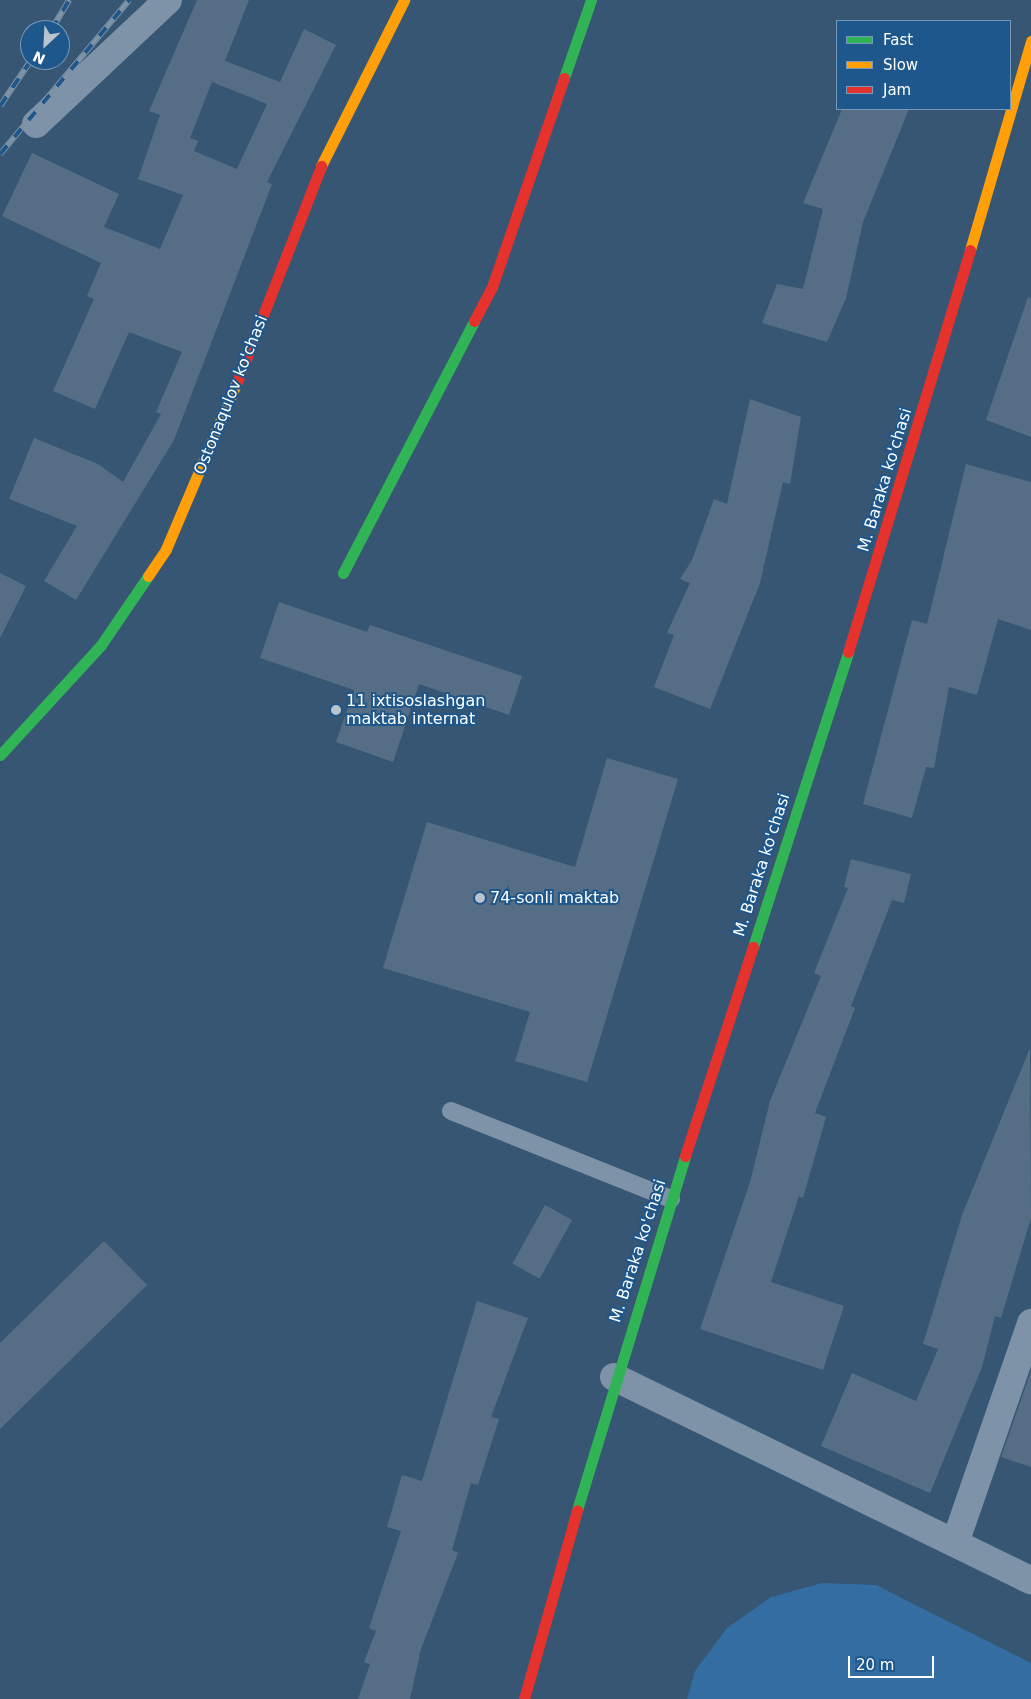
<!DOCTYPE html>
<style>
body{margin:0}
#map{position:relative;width:1031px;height:1699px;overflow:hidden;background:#375673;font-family:"DejaVu Sans",sans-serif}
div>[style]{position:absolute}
.green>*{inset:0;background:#336da2}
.building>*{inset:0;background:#556e85;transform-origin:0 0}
.lane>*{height:18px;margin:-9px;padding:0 9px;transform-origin:9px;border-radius:9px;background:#7e93a7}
.street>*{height:28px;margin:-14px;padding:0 14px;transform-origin:14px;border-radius:14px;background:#7e93a7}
.fast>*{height:11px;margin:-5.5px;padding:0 5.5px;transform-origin:5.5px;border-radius:5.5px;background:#30b455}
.slow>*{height:11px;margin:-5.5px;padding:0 5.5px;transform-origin:5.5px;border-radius:5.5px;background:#ff9f0a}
.jam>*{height:11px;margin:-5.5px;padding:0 5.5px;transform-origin:5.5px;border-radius:5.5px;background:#e5322d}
.rail>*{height:5.5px;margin-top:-2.75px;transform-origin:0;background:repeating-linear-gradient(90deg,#1e578c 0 11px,#7f93a6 0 22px);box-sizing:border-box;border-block:1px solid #7f93a6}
.dots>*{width:14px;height:14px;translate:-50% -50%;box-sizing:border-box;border:2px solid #1e578c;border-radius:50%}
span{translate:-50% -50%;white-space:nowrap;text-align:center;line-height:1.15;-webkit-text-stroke:4px #1e578c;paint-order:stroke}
.street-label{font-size:16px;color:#fff}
.poi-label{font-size:16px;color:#fff}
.left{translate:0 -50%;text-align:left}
.legend{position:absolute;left:836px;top:20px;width:175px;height:90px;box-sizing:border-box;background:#1e578c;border:1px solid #789aba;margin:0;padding:6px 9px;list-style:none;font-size:15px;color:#fff}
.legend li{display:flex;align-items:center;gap:10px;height:25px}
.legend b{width:25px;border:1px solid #789aba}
.north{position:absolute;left:20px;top:20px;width:50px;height:50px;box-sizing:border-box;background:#1e578c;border:1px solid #789aba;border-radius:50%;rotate:205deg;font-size:14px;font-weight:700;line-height:20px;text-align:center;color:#fff}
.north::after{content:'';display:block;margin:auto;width:18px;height:22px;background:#b9c4ce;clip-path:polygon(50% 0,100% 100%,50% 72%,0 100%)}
.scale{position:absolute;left:848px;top:1656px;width:86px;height:22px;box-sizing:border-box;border:2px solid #fff;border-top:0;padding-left:6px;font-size:15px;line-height:18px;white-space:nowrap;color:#fff;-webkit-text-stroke:4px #1e578c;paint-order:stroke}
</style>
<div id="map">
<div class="green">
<i style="clip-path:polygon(822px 1583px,876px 1585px,1031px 1663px,1031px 1699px,687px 1699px,695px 1671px,727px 1628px,771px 1597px)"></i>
</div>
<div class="building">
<i style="clip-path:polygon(evenodd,197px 0,249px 0,225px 61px,280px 82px,304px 29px,336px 45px,267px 182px,272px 184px,174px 440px,76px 600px,44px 581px,77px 526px,9px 499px,34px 438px,98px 464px,123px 482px,161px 414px,156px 412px,182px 352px,129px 332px,95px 409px,53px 391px,94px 299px,87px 296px,101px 263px,2px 216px,32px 153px,119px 194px,104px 227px,160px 249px,183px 195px,138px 179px,160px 115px,149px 111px,197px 0,212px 82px,267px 104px,237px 169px,194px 151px,198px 141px,190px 138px,212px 82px)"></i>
<i style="clip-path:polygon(842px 109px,909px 109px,863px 222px,846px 298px,827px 342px,762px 323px,777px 284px,803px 289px,823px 209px,803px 203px)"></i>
<i style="clip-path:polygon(1028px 297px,1031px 298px,1031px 437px,986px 420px)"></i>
<i style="clip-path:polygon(750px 399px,801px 417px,790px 484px,783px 482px,760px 583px,710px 709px,654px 687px,674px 635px,667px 633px,690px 583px,680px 579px,692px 560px,714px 499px,727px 504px)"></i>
<i style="clip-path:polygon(966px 464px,1031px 482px,1031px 630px,998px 619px,977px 695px,949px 687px,934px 768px,926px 767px,912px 818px,863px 804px,912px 620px,927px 624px)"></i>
<i style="clip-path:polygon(0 573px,26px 586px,0 638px)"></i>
<i style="clip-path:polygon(279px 602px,367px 632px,370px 625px,522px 676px,509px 715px,419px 684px,393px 762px,336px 742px,354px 690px,260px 658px)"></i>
<i style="clip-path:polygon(607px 758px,678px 779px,587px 1082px,515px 1061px,530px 1012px,383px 968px,427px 822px,575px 867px)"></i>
<i style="clip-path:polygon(851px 859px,911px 874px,904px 903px,892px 900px,851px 1006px,855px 1008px,815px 1113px,826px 1117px,803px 1198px,799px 1196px,771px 1282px,844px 1306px,823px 1370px,700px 1329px,750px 1182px,770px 1101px,821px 976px,814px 973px,848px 888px,844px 887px)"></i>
<i style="clip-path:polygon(1030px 1048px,1031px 1218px,1001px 1318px,995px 1316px,982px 1367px,930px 1493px,821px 1446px,852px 1373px,916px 1401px,938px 1349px,923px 1344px,962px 1215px)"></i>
<i style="left:545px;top:1205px;width:31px;height:67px;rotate:29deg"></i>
<i style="clip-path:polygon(104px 1241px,147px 1285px,0 1429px,0 1343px)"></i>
<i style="clip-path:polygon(477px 1301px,528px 1318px,491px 1417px,499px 1419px,478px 1485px,471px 1483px,452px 1550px,458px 1553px,421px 1649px,410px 1699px,358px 1699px,370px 1664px,364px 1662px,376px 1631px,369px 1628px,401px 1531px,387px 1527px,402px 1475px,422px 1481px)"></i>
<i style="clip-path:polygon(1031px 1371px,1031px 1467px,1001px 1457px)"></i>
</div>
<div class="lane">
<i style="left:451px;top:1111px;width:237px;rotate:21.8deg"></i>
</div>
<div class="street">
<i style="left:36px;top:124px;width:181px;rotate:-43.2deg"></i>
<i style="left:614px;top:1377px;width:464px;rotate:26deg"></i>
<i style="left:955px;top:1543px;width:233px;rotate:-70.9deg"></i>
</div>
<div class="fast">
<i style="left:564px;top:78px;width:83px;rotate:-70.9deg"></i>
<i style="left:343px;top:573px;width:284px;rotate:-62.5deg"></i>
<i style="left:0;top:755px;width:149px;rotate:-47.4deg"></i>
<i style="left:101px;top:645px;width:83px;rotate:-55.7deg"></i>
<i style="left:753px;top:947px;width:310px;rotate:-72.1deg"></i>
<i style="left:577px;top:1510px;width:370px;rotate:-73deg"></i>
</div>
<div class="slow">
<i style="left:321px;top:166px;width:186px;rotate:-63.4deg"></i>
<i style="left:970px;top:250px;width:218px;rotate:-73.7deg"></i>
<i style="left:148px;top:576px;width:32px;rotate:-56deg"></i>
<i style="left:166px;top:549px;width:181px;rotate:-67deg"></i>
</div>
<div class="jam">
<i style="left:474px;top:321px;width:38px;rotate:-62deg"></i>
<i style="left:492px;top:287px;width:221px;rotate:-71deg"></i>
<i style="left:237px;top:382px;width:232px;rotate:-68.7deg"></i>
<i style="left:848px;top:652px;width:420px;rotate:-73.1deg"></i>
<i style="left:685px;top:1156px;width:220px;rotate:-72deg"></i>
<i style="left:524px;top:1699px;width:196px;rotate:-74.3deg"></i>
</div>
<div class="rail">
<i style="left:51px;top:30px;width:35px;rotate:-59deg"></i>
<i style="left:0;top:106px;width:55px;rotate:-56deg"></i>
<i style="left:0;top:154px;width:201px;rotate:-50deg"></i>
</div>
<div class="dots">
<i style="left:336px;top:710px;background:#b9c4ce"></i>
<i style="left:480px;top:898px;background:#b9c4ce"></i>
</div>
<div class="street-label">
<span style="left:231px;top:395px;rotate:-68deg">Ostonaqulov ko'chasi</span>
<span style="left:885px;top:480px;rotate:-73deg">M. Baraka ko'chasi</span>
<span style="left:762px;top:865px;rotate:-72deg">M. Baraka ko'chasi</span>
<span style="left:638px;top:1251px;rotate:-72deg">M. Baraka ko'chasi</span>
</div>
<div class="poi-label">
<span class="left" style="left:346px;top:710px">11 ixtisoslashgan<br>maktab internat</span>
<span class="left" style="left:490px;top:898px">74-sonli maktab</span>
</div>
<ul class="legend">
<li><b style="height:6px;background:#30b455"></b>Fast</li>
<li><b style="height:6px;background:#ff9f0a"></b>Slow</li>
<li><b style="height:6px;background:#e5322d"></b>Jam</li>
</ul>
<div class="north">N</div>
<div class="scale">20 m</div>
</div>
